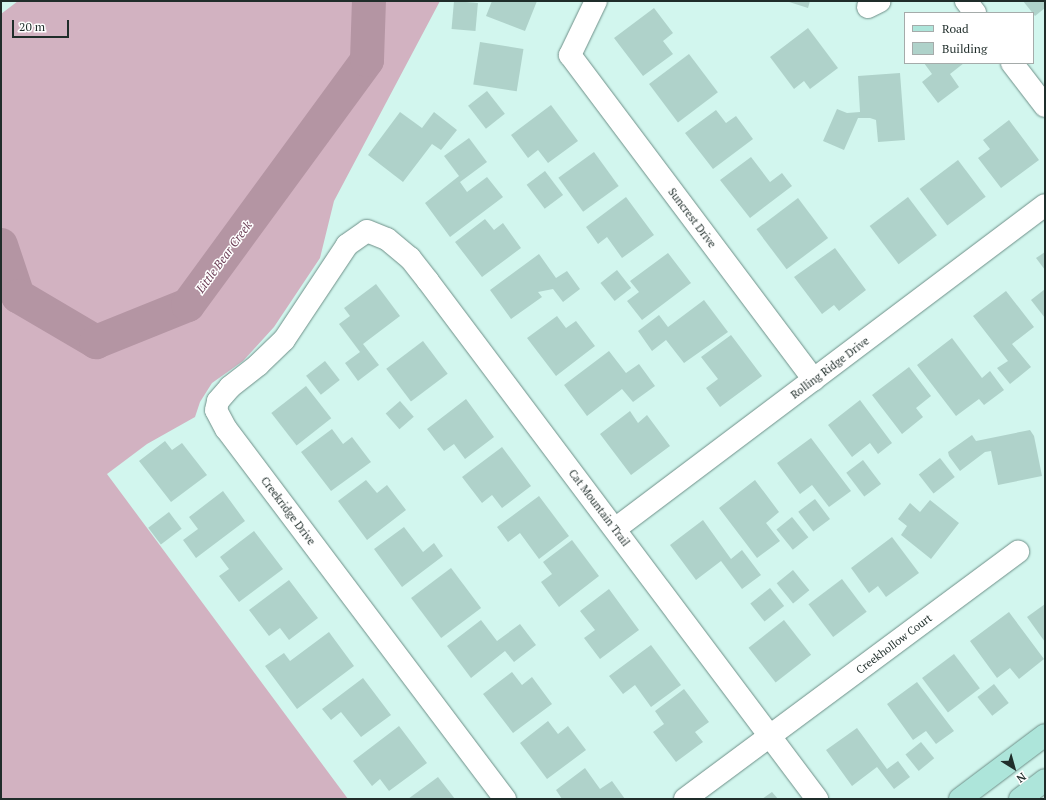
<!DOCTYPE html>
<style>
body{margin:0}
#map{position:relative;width:1046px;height:800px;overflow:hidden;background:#d2f6ee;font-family:"PT Serif",serif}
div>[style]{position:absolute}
.forest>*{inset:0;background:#d2b2c1}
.river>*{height:34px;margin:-17px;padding:0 17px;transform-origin:17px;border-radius:17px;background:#b495a3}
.building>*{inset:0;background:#afd2ca;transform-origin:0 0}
.roads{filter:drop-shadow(0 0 1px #6e8f88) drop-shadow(0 0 1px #6e8f88)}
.minor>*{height:22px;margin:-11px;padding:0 11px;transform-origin:11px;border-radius:11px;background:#fff}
.major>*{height:22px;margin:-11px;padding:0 11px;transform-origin:11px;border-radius:11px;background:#ade5da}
span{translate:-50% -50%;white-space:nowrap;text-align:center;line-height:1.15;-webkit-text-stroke:3px #fff;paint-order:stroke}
.street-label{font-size:11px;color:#1f2d2a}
.water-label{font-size:12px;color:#6e4158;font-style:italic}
.frame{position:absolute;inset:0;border:2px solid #1f2d2a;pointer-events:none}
.legend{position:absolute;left:904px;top:12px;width:130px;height:52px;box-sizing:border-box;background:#fff;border:1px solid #a5abaa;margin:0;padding:5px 7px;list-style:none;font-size:12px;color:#1f2d2a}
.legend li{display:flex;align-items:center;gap:8px;height:20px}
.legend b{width:20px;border:1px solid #a5abaa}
.north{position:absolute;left:994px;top:748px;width:40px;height:40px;-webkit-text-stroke:3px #fff;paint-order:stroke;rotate:143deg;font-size:11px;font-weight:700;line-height:16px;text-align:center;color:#1f2d2a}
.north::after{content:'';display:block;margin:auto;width:14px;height:18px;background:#1f2d2a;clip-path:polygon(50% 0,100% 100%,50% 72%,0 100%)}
.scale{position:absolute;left:12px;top:20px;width:57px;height:18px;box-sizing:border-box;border:2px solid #1f2d2a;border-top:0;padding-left:5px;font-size:12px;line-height:14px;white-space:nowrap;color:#1f2d2a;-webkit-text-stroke:3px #fff;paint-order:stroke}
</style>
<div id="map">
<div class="forest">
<i style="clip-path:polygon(18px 1px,440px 1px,334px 201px,320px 258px,274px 327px,243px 361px,212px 383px,200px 402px,195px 417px,147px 444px,107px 474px,348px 799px,1px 799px,1px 14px)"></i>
</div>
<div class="river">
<i style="left:1px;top:245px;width:54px;rotate:71.6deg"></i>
<i style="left:18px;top:296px;width:91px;rotate:30.5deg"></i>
<i style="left:96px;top:342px;width:99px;rotate:-21.9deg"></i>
<i style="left:188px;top:305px;width:303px;rotate:-53.8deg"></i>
<i style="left:367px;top:60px;width:59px;rotate:-88.1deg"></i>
</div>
<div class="building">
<i style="left:454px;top:1px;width:24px;height:28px;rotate:5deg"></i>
<i style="clip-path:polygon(492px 1px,537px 1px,525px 31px,486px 16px)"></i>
<i style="clip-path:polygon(786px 1px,810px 1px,808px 8px)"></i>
<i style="clip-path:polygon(1023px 1px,1045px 1px,1045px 8px,1035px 16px)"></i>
<i style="clip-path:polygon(654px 8px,673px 33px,663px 41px,673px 54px,643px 76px,614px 38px)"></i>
<i style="clip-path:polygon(808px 28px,838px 68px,810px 89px,804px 81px,794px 89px,770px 57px)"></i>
<i style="left:480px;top:42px;width:44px;height:43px;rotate:9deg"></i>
<i style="left:689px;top:54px;width:48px;height:50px;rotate:53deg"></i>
<i style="clip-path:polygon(924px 63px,964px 63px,950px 74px,959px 87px,938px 103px,922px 82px,932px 74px)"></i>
<i style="clip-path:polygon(900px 73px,905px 140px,878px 142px,876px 120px,870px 118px,858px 118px,844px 150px,823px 141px,837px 109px,847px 113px,860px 112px,858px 76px)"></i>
<i style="left:487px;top:91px;width:29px;height:24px;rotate:52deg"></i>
<i style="clip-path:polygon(551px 105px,578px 141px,548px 163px,538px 150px,528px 158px,511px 135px)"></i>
<i style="clip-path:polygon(716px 110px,726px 123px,736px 116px,753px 139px,713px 169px,685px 133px)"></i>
<i style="clip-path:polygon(400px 112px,422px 128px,434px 112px,457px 130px,441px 150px,432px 144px,403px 182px,368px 155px)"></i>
<i style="clip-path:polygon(1009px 120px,1039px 160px,1001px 188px,978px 158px,990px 149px,983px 140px)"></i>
<i style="clip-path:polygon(469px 138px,487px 162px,460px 182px,467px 192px,487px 177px,503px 197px,450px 237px,425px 203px,459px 176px,444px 156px)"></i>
<i style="left:594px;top:152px;width:42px;height:44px;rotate:54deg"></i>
<i style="clip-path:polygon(751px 157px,770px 182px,782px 173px,792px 186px,750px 218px,720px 180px)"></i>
<i style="left:958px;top:160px;width:46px;height:48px;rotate:53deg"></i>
<i style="left:545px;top:171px;width:30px;height:23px;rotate:53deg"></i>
<i style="clip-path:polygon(626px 197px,654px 235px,622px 258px,607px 237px,598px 244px,586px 227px)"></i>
<i style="left:908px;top:197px;width:48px;height:48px;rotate:53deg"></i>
<i style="left:798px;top:198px;width:50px;height:52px;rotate:53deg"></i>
<i style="clip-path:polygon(485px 219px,494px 230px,503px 223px,521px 248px,482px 277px,455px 242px)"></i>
<i style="clip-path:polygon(835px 248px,866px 290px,839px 311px,834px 305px,822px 314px,794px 277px)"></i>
<i style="clip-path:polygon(1045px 252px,1045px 270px,1036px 258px)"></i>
<i style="clip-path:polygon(668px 253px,691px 283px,642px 320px,627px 301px,639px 292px,630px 281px)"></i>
<i style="clip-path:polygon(539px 254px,556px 278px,567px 271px,580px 289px,563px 302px,553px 289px,538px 292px,542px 297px,511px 319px,490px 290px)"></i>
<i style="left:617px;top:270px;width:23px;height:21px;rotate:52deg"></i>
<i style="clip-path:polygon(376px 284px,400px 316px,363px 344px,379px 365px,358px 381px,345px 363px,360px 352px,339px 324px,350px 316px,344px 308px)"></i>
<i style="clip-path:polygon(1045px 289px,1045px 318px,1031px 300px)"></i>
<i style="clip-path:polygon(1006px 291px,1034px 327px,1012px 344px,1031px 367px,1010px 384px,997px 368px,1008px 361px,973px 316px)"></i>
<i style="clip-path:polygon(704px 300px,728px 332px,684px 363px,666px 340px,652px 351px,638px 331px,659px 315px,668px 327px)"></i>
<i style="clip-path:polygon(557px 316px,566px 328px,576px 321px,595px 346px,556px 376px,527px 338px)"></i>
<i style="clip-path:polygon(731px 335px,762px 376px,720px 407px,706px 388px,718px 379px,701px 357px)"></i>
<i style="clip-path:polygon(952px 338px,982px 378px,990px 371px,1004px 390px,984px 405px,979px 399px,956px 416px,917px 365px)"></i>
<i style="left:423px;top:341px;width:41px;height:46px;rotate:53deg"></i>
<i style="clip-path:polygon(609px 351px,626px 373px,639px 364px,655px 386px,633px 402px,622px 389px,587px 416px,564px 385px)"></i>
<i style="left:325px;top:361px;width:24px;height:24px;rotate:52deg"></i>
<i style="clip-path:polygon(909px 367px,931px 396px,916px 408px,923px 417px,902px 434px,872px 395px)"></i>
<i style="left:306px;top:386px;width:41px;height:44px;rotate:52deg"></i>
<i style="clip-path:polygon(466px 399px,494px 437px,465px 459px,454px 444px,444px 451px,427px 429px)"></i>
<i style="clip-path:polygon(860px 400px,892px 443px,878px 454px,870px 443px,852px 457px,828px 425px)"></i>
<i style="left:400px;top:401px;width:21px;height:19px;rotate:49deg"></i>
<i style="clip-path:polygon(630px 411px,638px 423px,647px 415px,670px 446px,631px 475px,600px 434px)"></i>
<i style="clip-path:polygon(332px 429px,343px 444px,352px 437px,371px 462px,331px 491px,301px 452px)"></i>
<i style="clip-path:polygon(1030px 430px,1034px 436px,1042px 476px,998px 485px,991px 451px,985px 452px,960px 471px,949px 456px,948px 452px,972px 435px,976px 441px)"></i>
<i style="clip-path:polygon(811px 438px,851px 491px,829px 507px,812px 485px,800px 494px,777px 463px)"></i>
<i style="clip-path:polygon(165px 441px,172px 450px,182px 443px,207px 475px,171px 502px,139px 461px)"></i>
<i style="clip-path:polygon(502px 447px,531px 486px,502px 508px,492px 495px,482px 503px,462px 477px)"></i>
<i style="left:940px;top:458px;width:24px;height:27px;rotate:52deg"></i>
<i style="left:863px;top:460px;width:30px;height:21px;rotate:53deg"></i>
<i style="clip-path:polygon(366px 480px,377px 493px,387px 485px,406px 510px,367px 540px,338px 501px)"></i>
<i style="clip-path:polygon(755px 480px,779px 512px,766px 523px,780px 541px,757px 558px,719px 508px)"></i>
<i style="clip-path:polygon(223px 491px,245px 521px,196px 558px,183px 540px,198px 529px,189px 517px)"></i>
<i style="clip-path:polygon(539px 496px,569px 536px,539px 559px,520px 533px,508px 542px,497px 527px)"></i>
<i style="left:815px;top:499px;width:25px;height:21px;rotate:53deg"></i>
<i style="clip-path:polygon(930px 500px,959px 523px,931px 559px,901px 535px,907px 526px,898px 519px,910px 503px,920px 512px)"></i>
<i style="left:169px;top:512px;width:21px;height:26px;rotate:53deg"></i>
<i style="left:792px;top:517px;width:26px;height:20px;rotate:51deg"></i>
<i style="clip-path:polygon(703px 520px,731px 559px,742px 550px,761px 575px,742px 589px,721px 561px,696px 580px,670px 545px)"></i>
<i style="clip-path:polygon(404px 527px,423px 552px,434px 543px,443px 556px,402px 587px,374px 549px)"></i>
<i style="clip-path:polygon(254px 531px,283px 569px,239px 602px,219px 576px,229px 569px,220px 557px)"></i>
<i style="clip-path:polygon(892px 537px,919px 573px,886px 597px,878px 586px,869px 593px,851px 568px)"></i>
<i style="clip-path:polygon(572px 540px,599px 576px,559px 607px,541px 582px,552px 574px,543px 562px)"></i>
<i style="left:451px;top:568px;width:50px;height:50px;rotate:53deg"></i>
<i style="left:793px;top:570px;width:26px;height:21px;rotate:51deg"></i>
<i style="left:842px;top:579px;width:41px;height:42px;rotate:53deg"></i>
<i style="clip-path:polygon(289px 580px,318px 618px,289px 640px,280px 628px,269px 636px,249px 610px)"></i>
<i style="left:770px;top:588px;width:23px;height:25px;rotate:52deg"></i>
<i style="clip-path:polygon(609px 589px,639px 630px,600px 659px,584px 638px,595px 630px,580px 611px)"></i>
<i style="clip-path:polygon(1045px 604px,1045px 642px,1027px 617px)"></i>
<i style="clip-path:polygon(1009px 612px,1044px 659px,1019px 679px,1010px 668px,997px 678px,970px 641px)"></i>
<i style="clip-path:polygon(481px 620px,497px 641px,520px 624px,536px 645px,514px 662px,505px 651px,471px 678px,447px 646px)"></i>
<i style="left:784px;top:620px;width:44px;height:45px;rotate:52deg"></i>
<i style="clip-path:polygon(329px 632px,354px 666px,297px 709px,265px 666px,284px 653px,290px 661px)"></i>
<i style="clip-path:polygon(651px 645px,681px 685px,651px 707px,635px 685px,623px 694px,609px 676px)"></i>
<i style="left:954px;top:654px;width:43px;height:40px;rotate:53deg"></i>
<i style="clip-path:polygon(512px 672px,522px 685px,532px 677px,552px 704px,513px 733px,483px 694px)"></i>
<i style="clip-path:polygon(363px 678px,391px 715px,361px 737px,341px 712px,331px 720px,322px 709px)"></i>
<i style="clip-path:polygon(917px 682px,954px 731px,936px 744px,926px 731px,913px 740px,887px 704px)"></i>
<i style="left:994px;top:684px;width:24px;height:21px;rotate:52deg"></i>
<i style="clip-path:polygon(684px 689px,709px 722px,695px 732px,703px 742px,676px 762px,653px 732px,664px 724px,655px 711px)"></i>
<i style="clip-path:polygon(548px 721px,558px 734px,568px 726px,586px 750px,547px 779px,520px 743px)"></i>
<i style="clip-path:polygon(399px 726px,427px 763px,389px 791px,380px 779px,372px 786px,353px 761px)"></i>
<i style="clip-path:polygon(857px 728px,887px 769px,898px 761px,910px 777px,894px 789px,877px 767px,852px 786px,826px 750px)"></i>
<i style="left:921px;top:742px;width:21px;height:20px;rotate:51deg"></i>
<i style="clip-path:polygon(585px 768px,600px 789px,612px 781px,625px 799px,562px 799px,556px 790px)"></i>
<i style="clip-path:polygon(438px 777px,455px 799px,408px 799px)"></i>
<i style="clip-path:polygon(772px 792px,778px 799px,762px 799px)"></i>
</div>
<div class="roads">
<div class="minor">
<i style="left:596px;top:1px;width:60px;rotate:115.7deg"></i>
<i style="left:570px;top:55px;width:406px;rotate:53.1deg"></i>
<i style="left:966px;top:1px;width:15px;rotate:53deg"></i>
<i style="left:868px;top:7px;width:13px;rotate:-27deg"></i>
<i style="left:1012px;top:63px;width:54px;rotate:52.5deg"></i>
<i style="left:615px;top:529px;width:538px;rotate:-37deg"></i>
<i style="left:505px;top:799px;width:463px;rotate:-127deg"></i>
<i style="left:226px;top:429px;width:21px;rotate:-118deg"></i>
<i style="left:216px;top:410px;width:9px;rotate:-77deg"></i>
<i style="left:218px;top:401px;width:18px;rotate:-49deg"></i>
<i style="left:230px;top:387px;width:36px;rotate:-38deg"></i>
<i style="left:258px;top:365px;width:36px;rotate:-44deg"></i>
<i style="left:284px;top:340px;width:114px;rotate:-56.4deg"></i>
<i style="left:347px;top:245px;width:24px;rotate:-35deg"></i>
<i style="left:367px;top:231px;width:22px;rotate:22deg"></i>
<i style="left:387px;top:239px;width:30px;rotate:40deg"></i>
<i style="left:410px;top:258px;width:29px;rotate:52deg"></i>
<i style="left:428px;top:281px;width:648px;rotate:53.09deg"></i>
<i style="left:685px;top:799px;width:415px;rotate:-36.6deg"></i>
</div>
<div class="major">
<i style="left:960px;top:799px;width:106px;rotate:-37deg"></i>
<i style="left:1020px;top:799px;width:31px;rotate:-37deg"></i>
</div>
</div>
<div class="street-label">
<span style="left:692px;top:218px;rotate:53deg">Suncrest Drive</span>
<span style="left:830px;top:368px;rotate:-37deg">Rolling Ridge Drive</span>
<span style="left:599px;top:508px;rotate:53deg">Cat Mountain Trail</span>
<span style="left:288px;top:511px;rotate:53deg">Creekridge Drive</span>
<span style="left:894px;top:644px;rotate:-37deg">Creekhollow Court</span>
</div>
<div class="water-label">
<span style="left:224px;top:257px;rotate:-54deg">Little Bear Creek</span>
</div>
<div class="frame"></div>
<ul class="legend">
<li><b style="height:5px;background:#ade5da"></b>Road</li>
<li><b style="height:11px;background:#afd2ca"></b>Building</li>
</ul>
<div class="north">N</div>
<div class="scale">20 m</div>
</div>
